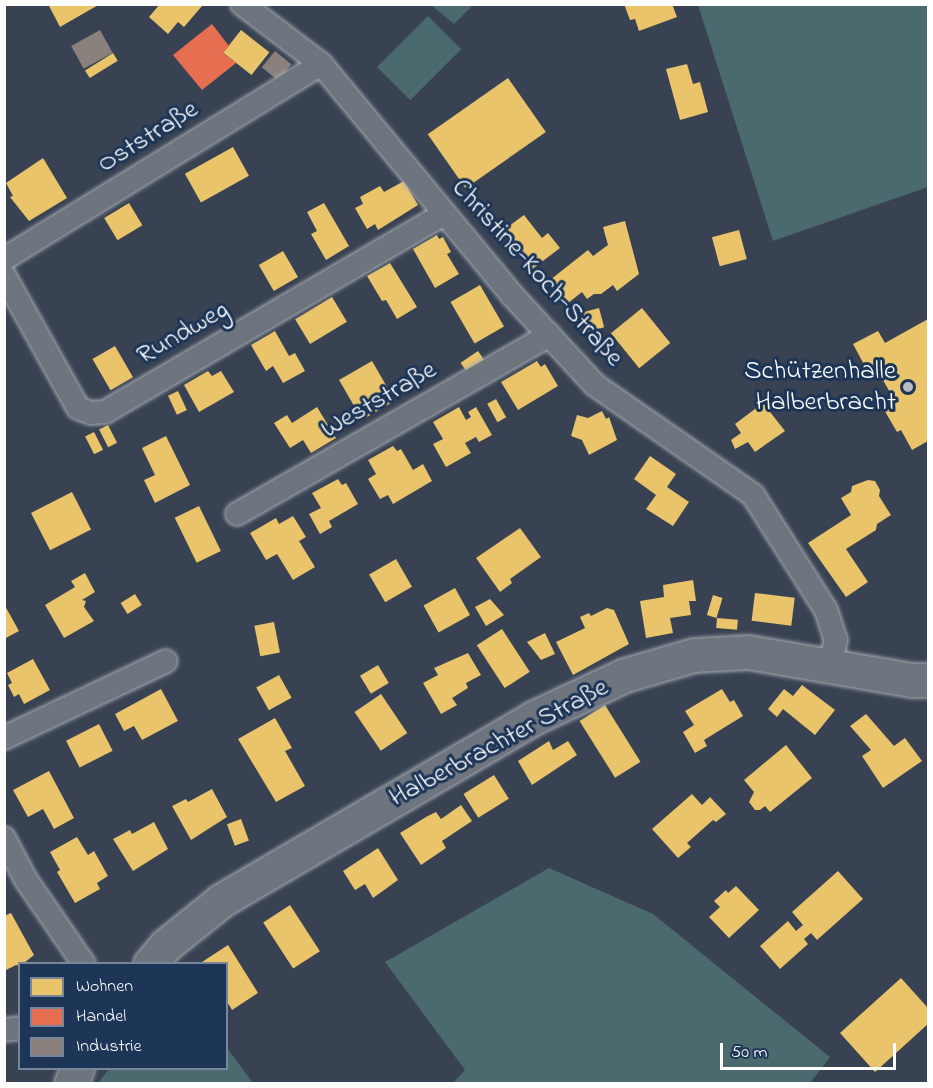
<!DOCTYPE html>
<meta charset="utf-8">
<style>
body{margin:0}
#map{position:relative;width:933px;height:1088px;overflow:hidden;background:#384252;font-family:"Indie Flower",sans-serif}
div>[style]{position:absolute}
.green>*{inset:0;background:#4a6a6d;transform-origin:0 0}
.homes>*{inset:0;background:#e9c46a;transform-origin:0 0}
.shops>*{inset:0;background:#e76f51}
.industry>*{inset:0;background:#8a817c;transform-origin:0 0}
.roads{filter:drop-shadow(0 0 2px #a5aab1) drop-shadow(0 0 2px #a5aab1)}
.minor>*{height:22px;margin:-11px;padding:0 11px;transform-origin:11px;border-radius:11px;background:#6f757e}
.secondary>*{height:33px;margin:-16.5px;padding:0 16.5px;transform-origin:16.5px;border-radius:16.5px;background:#6f757e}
.dots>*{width:16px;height:16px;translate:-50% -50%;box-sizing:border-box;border:3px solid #1d3557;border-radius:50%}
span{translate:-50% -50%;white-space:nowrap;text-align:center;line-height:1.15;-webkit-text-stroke:6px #1d3557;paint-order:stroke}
.street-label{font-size:27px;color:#fff}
.poi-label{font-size:27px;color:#fff}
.right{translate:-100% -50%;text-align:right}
.frame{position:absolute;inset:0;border:6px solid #fff;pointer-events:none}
.legend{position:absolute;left:18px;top:962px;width:210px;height:108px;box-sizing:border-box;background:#1d3557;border:2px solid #77869a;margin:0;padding:8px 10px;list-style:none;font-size:18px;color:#fff}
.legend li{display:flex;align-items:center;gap:12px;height:30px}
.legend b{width:30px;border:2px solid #77869a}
.scale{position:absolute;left:720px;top:1043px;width:176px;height:27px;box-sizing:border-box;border:3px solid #fff;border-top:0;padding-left:8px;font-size:18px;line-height:21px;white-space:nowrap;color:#fff;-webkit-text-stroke:4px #1d3557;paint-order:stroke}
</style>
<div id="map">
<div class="green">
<i style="clip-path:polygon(431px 5px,473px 5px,454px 24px)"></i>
<i style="clip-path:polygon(698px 5px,928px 5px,928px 187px,773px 241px)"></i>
<i style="left:428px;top:16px;width:47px;height:72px;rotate:45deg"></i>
<i style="clip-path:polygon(549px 868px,653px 914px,830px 1057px,810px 1083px,453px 1083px,465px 1070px,385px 962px)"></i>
<i style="clip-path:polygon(227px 1048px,253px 1083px,98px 1083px,109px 1069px,226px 1068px)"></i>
</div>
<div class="homes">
<i style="clip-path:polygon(48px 4px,100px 4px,60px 27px)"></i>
<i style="clip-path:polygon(160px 4px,200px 4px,202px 6px,184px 27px,178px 22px,168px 34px,149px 17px)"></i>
<i style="clip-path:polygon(624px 4px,672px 4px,677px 17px,639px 31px,635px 19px,630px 20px)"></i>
<i style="left:241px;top:30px;width:36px;height:29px;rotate:38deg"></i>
<i style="left:113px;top:53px;width:9px;height:33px;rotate:58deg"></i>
<i style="clip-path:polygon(687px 64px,693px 84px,700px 82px,708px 112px,680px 120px,666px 69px)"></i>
<i style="left:508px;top:78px;width:66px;height:98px;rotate:55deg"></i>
<i style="left:233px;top:147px;width:33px;height:55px;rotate:61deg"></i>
<i style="clip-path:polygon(43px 158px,67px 198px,29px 221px,10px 197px,13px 196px,6px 183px)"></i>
<i style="clip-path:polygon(404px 181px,418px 205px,378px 230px,375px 224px,367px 229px,355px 208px,363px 204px,360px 197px,380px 186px,384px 192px)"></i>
<i style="left:129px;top:203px;width:26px;height:29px;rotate:59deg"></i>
<i style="clip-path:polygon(324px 203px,349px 246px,326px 260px,311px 234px,317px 231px,307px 212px)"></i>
<i style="clip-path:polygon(524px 215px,542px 238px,548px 233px,560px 248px,531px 270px,502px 231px)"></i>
<i style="clip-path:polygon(625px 221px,639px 274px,617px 291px,613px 285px,601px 294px,594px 294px,587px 299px,582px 292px,568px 303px,550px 280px,588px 250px,593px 256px,608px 245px,603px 227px)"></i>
<i style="left:739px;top:230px;width:30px;height:28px;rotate:75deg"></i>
<i style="clip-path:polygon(437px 235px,439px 239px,443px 237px,451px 252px,447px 254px,459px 274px,435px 288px,413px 249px)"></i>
<i style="left:283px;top:251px;width:30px;height:28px;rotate:60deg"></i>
<i style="clip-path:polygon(390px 263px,417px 307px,397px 319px,386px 300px,382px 301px,367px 276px)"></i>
<i style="left:480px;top:285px;width:48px;height:34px;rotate:60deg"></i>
<i style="left:332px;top:297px;width:29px;height:43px;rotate:59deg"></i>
<i style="left:599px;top:308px;width:20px;height:24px;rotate:75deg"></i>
<i style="left:642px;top:308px;width:45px;height:40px;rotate:51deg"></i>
<i style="clip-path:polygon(928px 319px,928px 441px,912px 450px,901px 430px,897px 432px,883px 408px,895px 401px,876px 368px,868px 372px,853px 344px,878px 331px,885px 343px)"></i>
<i style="clip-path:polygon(275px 331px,289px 356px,295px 353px,305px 371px,283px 383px,273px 366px,266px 371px,251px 345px)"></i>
<i style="left:115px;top:346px;width:36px;height:26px;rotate:60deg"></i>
<i style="left:478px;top:351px;width:11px;height:21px;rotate:56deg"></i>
<i style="left:372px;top:361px;width:46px;height:38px;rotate:60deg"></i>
<i style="clip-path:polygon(537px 361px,541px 367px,545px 364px,558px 386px,518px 410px,501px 382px)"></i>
<i style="clip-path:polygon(208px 371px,212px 376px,221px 371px,234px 392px,199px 412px,184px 385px)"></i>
<i style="left:178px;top:391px;width:21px;height:11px;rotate:65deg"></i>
<i style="left:496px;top:399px;width:21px;height:10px;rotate:61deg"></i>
<i style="clip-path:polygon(763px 403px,785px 431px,755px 452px,748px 442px,735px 449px,731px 440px,741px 433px,735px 424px)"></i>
<i style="clip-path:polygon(317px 407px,336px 438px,311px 453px,303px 440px,290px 448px,274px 423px,287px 415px,292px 423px)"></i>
<i style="clip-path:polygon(459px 407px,466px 420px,471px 417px,468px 412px,476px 407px,492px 435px,479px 442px,476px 437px,465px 443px,471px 453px,446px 467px,433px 444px,443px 439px,433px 422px)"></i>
<i style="clip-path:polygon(602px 411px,606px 419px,609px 417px,617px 440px,589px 455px,582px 440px,571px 436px,577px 415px,588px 418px)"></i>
<i style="left:108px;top:425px;width:20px;height:10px;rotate:63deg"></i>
<i style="left:94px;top:432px;width:20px;height:10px;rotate:63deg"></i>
<i style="clip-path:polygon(166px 436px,190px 485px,155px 503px,144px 480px,155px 475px,142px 448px)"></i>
<i style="clip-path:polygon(393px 446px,397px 451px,401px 449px,413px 470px,423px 464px,432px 481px,393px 504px,388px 495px,380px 499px,368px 479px,376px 474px,368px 460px)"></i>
<i style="clip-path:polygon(650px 456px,676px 474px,667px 487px,689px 502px,673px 526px,646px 509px,656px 495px,634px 479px)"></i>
<i style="clip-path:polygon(338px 479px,342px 485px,346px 483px,358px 504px,329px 521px,332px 527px,320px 534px,309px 514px,321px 508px,312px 493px)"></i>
<i style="clip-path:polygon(868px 480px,875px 481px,880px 490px,879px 496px,891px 515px,877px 524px,876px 530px,846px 549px,868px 582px,846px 597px,808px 543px,851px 515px,841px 498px,851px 492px,852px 486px)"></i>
<i style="left:72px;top:492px;width:42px;height:46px;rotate:63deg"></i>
<i style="left:199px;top:506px;width:50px;height:27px;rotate:64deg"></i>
<i style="clip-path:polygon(293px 516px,306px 537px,299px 541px,315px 567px,293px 580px,277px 554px,266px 560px,250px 533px,276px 518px,279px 524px)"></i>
<i style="clip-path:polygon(520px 528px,541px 557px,510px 579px,512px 583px,500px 592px,476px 558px)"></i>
<i style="left:396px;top:559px;width:32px;height:31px;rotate:60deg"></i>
<i style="clip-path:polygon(85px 573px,95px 592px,82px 600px,86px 601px,84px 607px,94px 621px,64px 638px,45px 605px,75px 587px,71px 581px)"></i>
<i style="clip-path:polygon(693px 580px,696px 601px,689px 601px,691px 615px,670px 618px,673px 633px,646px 638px,640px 601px,664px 597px,663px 585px)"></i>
<i style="left:455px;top:588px;width:31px;height:36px;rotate:61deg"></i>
<i style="left:755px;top:593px;width:40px;height:28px;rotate:7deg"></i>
<i style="left:135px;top:594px;width:13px;height:17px;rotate:58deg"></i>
<i style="left:713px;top:595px;width:10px;height:21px;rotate:17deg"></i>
<i style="clip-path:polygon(490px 599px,504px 615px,486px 626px,475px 607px)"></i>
<i style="clip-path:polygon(4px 604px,19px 631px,4px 639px)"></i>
<i style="clip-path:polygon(607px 608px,614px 610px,629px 644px,573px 675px,556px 642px,585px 628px,580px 617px,589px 613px,591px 616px)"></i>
<i style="left:717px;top:618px;width:21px;height:10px;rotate:5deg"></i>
<i style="left:274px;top:622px;width:31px;height:20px;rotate:79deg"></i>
<i style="left:502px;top:629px;width:51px;height:30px;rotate:57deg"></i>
<i style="clip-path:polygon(545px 633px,555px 654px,541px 660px,527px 642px)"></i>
<i style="clip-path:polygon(468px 653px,481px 675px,466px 683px,468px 688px,452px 698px,457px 705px,441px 714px,423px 683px,438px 675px,434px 668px)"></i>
<i style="clip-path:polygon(33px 659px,50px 690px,24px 704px,19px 694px,14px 697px,8px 685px,12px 683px,7px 673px)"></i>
<i style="left:378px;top:665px;width:21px;height:21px;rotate:59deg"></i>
<i style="left:279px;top:675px;width:26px;height:26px;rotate:61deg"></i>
<i style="clip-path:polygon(802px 685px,835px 710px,815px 735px,783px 709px,777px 717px,768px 709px,784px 689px,793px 696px)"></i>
<i style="clip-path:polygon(161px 689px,178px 721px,142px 740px,134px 726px,124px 731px,115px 714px)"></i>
<i style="clip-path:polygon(722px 689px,730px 702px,734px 700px,743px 716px,704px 740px,707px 746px,695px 753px,683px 732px,694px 725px,685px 711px)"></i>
<i style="left:381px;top:694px;width:47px;height:32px;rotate:56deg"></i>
<i style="left:605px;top:705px;width:67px;height:30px;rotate:58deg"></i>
<i style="clip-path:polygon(866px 714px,894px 746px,905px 738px,922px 761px,883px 788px,862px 756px,871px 750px,850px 726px)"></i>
<i style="clip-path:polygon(275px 718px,292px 748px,285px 751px,305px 786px,276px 802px,238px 739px)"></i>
<i style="left:99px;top:724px;width:30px;height:37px;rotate:63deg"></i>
<i style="clip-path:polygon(549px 741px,553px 750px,568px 741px,577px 755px,532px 785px,518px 761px)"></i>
<i style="clip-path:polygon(786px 745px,812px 778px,770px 812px,765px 806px,760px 810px,755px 810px,749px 802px,754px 792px,744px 780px)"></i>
<i style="clip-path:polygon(49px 771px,74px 818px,54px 829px,43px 809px,28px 817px,13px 790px)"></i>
<i style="left:494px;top:775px;width:28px;height:36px;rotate:58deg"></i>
<i style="clip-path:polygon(212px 789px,227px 817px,191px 840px,172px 806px,186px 799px,188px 802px)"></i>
<i style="clip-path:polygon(692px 794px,702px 805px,710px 797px,726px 814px,716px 822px,713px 820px,687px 843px,691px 847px,678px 858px,652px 829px)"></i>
<i style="clip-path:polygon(461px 805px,472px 821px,442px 841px,446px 848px,421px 865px,400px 833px,426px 817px,436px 812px,441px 819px)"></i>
<i style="left:241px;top:819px;width:23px;height:15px;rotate:70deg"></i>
<i style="clip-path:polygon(154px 822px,168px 849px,133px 871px,113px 839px,130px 830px,132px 834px)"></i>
<i style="clip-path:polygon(77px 837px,88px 855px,94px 851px,108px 876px,97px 883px,100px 889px,75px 903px,57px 872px,60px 870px,50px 852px)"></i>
<i style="clip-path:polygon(378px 848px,398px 880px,373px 898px,365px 884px,355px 890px,343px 871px)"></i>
<i style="clip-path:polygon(838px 871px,863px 899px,817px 940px,811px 933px,804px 939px,808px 944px,780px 969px,760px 946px,788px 921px,796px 931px,803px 925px,792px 912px)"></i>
<i style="clip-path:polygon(736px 886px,759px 910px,729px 938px,709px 917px,720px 907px,714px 901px,726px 890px,728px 893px)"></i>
<i style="left:290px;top:905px;width:55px;height:32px;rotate:57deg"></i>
<i style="clip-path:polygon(11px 913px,34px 955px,24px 963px,20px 963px,20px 966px,16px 965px,4px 971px,4px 916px)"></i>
<i style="clip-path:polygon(228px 945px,258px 993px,232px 1010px,226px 1000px,226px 963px,202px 962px)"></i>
<i style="clip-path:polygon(901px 978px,928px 1008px,928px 1024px,875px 1072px,840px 1033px)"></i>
</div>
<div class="shops">
<i style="clip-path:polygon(212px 24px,229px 46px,223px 53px,236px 63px,202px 90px,173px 55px)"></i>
</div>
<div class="industry">
<i style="left:100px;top:30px;width:26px;height:33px;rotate:61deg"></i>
<i style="left:275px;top:51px;width:21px;height:21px;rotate:39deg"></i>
</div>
<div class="roads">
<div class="minor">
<i style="left:242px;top:4px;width:99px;rotate:37.2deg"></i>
<i style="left:321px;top:64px;width:300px;rotate:50.4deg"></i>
<i style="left:512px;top:295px;width:122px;rotate:47.3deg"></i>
<i style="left:595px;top:385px;width:193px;rotate:34.8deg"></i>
<i style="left:753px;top:495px;width:136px;rotate:57.6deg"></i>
<i style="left:826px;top:610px;width:32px;rotate:72deg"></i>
<i style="left:836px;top:640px;width:25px;rotate:104deg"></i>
<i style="left:4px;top:259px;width:372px;rotate:-31.6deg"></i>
<i style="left:4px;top:275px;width:152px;rotate:60.9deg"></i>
<i style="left:78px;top:408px;width:14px;rotate:21deg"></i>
<i style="left:91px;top:413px;width:14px;rotate:-4deg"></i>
<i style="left:105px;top:412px;width:393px;rotate:-30.3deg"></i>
<i style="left:237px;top:514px;width:360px;rotate:-29.8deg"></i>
<i style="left:4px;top:738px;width:179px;rotate:-25.4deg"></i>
<i style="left:4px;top:838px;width:47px;rotate:62.4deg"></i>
<i style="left:26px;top:880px;width:102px;rotate:55.4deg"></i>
<i style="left:4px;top:1030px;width:16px;rotate:-7deg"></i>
</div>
<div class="secondary">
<i style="left:150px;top:964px;width:25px;rotate:-50deg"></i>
<i style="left:166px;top:945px;width:72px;rotate:-38.8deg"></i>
<i style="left:222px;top:900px;width:360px;rotate:-30.3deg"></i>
<i style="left:533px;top:718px;width:102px;rotate:-25.1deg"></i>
<i style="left:625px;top:675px;width:72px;rotate:-16.2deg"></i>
<i style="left:694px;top:655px;width:54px;rotate:-3.2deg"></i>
<i style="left:748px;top:652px;width:166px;rotate:9.7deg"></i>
<i style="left:912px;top:680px;width:16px"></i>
<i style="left:71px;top:1084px;width:17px;rotate:-69deg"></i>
</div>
</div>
<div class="dots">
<i style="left:908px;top:387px;background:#b9bdc2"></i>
</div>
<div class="street-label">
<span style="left:148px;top:137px;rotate:-32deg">Oststraße</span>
<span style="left:537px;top:273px;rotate:48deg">Christine-Koch-Straße</span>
<span style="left:183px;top:333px;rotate:-30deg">Rundweg</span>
<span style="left:379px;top:400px;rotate:-30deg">Weststraße</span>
<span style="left:499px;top:743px;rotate:-28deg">Halberbrachter Straße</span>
</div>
<div class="poi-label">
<span class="right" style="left:896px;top:387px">Schützenhalle<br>Halberbracht</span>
</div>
<div class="frame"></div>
<ul class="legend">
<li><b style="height:16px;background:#e9c46a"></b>Wohnen</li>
<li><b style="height:16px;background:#e76f51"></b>Handel</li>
<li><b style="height:16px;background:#8a817c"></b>Industrie</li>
</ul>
<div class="scale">50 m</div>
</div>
